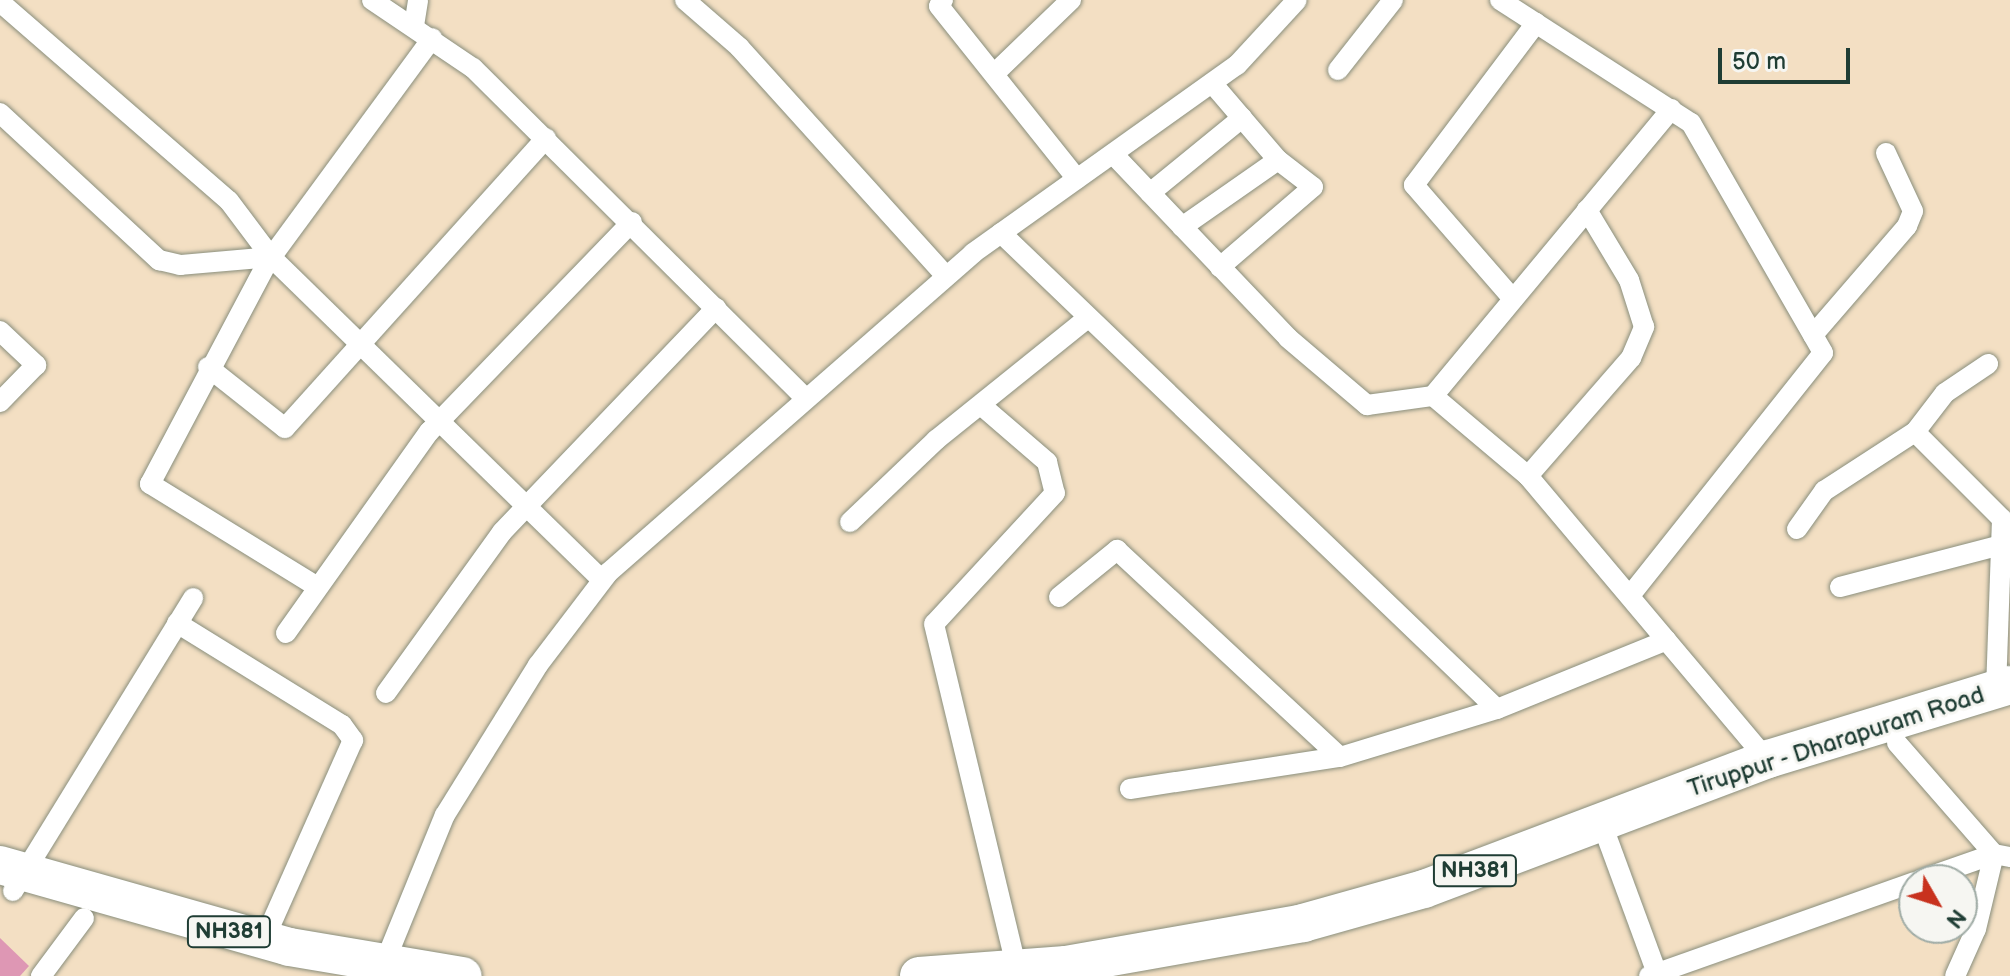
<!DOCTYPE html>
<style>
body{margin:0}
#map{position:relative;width:2010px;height:976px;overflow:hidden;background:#f3dfc3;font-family:"Balsamiq Sans",sans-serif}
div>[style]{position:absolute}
.building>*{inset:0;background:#de97b4}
.roads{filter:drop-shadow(0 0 2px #898e7c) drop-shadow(0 0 2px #898e7c)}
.street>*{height:20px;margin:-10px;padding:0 10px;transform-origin:10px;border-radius:10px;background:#fff}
.highway>*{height:38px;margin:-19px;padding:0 19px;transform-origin:19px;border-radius:19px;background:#fff}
span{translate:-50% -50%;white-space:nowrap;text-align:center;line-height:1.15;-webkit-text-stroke:6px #f6f6f2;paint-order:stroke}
.shield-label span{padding:2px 6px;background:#f6f6f2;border:2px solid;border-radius:6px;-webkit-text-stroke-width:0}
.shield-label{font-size:22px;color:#1f3d34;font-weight:700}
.street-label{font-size:24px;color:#1f3d34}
.north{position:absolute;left:1898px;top:864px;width:80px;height:80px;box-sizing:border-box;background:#f6f6f2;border:2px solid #a0aca6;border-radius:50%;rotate:129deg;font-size:22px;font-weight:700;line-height:32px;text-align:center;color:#1f3d34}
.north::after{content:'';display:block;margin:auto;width:28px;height:36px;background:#c8321e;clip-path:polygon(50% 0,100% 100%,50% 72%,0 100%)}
.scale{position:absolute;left:1718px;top:48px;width:132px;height:36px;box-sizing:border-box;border:4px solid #1f3d34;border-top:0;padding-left:10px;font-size:24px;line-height:28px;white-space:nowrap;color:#1f3d34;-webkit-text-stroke:6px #f6f6f2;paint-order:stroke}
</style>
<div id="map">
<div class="building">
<i style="clip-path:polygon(0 938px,29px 966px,20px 976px,0 976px)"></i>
</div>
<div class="roads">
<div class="street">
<i style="left:372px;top:0;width:122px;rotate:34deg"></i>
<i style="left:473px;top:68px;width:468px;rotate:44.8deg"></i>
<i style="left:685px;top:0;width:72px;rotate:41deg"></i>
<i style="left:739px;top:47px;width:309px;rotate:47.9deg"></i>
<i style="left:943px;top:0;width:7px;rotate:124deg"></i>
<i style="left:939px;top:6px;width:221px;rotate:51.4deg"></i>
<i style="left:1500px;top:0;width:227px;rotate:32.8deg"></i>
<i style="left:1691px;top:123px;width:265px;rotate:60.1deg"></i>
<i style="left:1823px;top:353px;width:310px;rotate:128.5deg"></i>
<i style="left:0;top:2px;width:303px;rotate:41deg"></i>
<i style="left:229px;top:201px;width:70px;rotate:53.1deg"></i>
<i style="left:271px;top:257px;width:462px;rotate:44.3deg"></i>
<i style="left:414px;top:26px;width:26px;rotate:-81deg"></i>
<i style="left:1338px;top:70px;width:89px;rotate:-51.8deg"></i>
<i style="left:994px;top:74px;width:107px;rotate:-43.9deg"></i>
<i style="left:1212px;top:83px;width:101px;rotate:49.4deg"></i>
<i style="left:1278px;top:160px;width:44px;rotate:37.6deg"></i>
<i style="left:1313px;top:187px;width:123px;rotate:139.3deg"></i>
<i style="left:0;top:113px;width:217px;rotate:42.8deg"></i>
<i style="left:159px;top:260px;width:22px;rotate:13deg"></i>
<i style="left:180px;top:265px;width:91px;rotate:-5deg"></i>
<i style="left:1113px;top:154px;width:254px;rotate:46.4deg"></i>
<i style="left:1288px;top:338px;width:104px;rotate:40.3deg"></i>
<i style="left:1367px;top:405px;width:67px;rotate:-7.8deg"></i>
<i style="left:1433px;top:396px;width:124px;rotate:40.1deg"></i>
<i style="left:1528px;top:476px;width:375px;rotate:49.9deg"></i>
<i style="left:1150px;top:193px;width:119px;rotate:-39.2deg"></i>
<i style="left:1182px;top:227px;width:117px;rotate:-34.9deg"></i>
<i style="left:1001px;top:233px;width:687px;rotate:43.82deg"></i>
<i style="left:1513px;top:299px;width:151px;rotate:-131deg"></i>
<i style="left:1414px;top:185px;width:203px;rotate:-53deg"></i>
<i style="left:0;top:331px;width:50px;rotate:43.4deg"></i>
<i style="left:36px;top:365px;width:52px;rotate:134.2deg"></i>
<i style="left:1813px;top:335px;width:144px;rotate:-49.2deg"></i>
<i style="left:1907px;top:226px;width:16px;rotate:-68deg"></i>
<i style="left:1913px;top:211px;width:64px;rotate:-115deg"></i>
<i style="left:208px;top:367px;width:98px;rotate:38.4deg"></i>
<i style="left:285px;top:428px;width:390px;rotate:-48deg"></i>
<i style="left:1433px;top:396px;width:373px;rotate:-50.3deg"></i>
<i style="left:982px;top:406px;width:86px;rotate:40.7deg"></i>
<i style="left:1047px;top:462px;width:32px;rotate:76deg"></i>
<i style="left:1055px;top:493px;width:178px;rotate:132.7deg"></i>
<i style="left:934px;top:624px;width:356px;rotate:76.5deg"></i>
<i style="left:1915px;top:432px;width:123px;rotate:45deg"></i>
<i style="left:2002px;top:519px;width:170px;rotate:92deg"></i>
<i style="left:1528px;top:476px;width:157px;rotate:-48.9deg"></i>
<i style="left:1631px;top:358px;width:34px;rotate:-67deg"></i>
<i style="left:1644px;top:327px;width:49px;rotate:-107.7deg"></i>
<i style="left:1629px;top:280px;width:82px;rotate:-121deg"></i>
<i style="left:850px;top:522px;width:119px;rotate:-43.6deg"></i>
<i style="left:936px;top:440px;width:195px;rotate:-38.8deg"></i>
<i style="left:1797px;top:529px;width:47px;rotate:-54.6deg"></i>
<i style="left:1824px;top:491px;width:108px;rotate:-33deg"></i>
<i style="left:1915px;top:432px;width:49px;rotate:-52.4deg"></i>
<i style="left:1945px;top:393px;width:52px;rotate:-34deg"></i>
<i style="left:316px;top:586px;width:195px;rotate:-148.4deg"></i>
<i style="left:150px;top:484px;width:250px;rotate:-62.1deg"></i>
<i style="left:267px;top:263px;width:279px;rotate:-53.7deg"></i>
<i style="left:1840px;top:587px;width:166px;rotate:-14.6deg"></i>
<i style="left:1059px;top:597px;width:75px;rotate:-39deg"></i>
<i style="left:1117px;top:550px;width:304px;rotate:42.9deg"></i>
<i style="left:177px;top:623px;width:194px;rotate:31.7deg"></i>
<i style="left:342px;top:725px;width:19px;rotate:54deg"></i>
<i style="left:353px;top:740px;width:219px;rotate:114deg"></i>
<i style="left:286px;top:633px;width:247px;rotate:-54.6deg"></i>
<i style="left:429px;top:432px;width:292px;rotate:-46deg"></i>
<i style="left:386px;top:693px;width:198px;rotate:-54.2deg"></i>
<i style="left:502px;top:532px;width:310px;rotate:-46.3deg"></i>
<i style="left:1897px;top:743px;width:147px;rotate:48.9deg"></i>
<i style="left:1994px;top:854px;width:16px;rotate:11deg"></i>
<i style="left:1130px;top:789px;width:212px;rotate:-8.7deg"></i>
<i style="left:1340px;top:757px;width:164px;rotate:-17deg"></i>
<i style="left:1497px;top:709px;width:183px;rotate:-22.1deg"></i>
<i style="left:1602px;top:824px;width:162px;rotate:69.8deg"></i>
<i style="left:1920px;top:880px;width:78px;rotate:-19.4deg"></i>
<i style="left:1994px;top:854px;width:77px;rotate:103.5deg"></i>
<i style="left:1976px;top:929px;width:51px;rotate:114.1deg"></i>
<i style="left:13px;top:891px;width:344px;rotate:-58.4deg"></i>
<i style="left:382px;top:969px;width:166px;rotate:-67.8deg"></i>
<i style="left:445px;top:815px;width:176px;rotate:-58.2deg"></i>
<i style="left:538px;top:665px;width:116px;rotate:-52.7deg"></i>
<i style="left:608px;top:573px;width:485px;rotate:-41.2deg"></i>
<i style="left:973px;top:253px;width:324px;rotate:-35.5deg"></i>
<i style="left:1237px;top:65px;width:88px;rotate:-47.3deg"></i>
<i style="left:41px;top:976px;width:72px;rotate:-53.4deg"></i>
<i style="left:1649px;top:976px;width:281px;rotate:-19.5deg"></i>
</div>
<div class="highway">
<i style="left:0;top:865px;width:300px;rotate:15.8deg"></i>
<i style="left:289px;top:947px;width:176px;rotate:9.5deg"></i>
<i style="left:919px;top:976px;width:147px;rotate:-4.3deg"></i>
<i style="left:1066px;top:965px;width:241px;rotate:-10deg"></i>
<i style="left:1303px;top:923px;width:126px;rotate:-15.7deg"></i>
<i style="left:1424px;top:889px;width:368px;rotate:-20.7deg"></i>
<i style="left:1768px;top:759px;width:253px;rotate:-17deg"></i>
</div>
</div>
<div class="shield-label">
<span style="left:1475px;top:871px">NH381</span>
<span style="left:229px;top:932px">NH381</span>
</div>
<div class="street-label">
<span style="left:1836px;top:742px;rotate:-18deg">Tiruppur - Dharapuram Road</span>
</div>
<div class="north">N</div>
<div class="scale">50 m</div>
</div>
